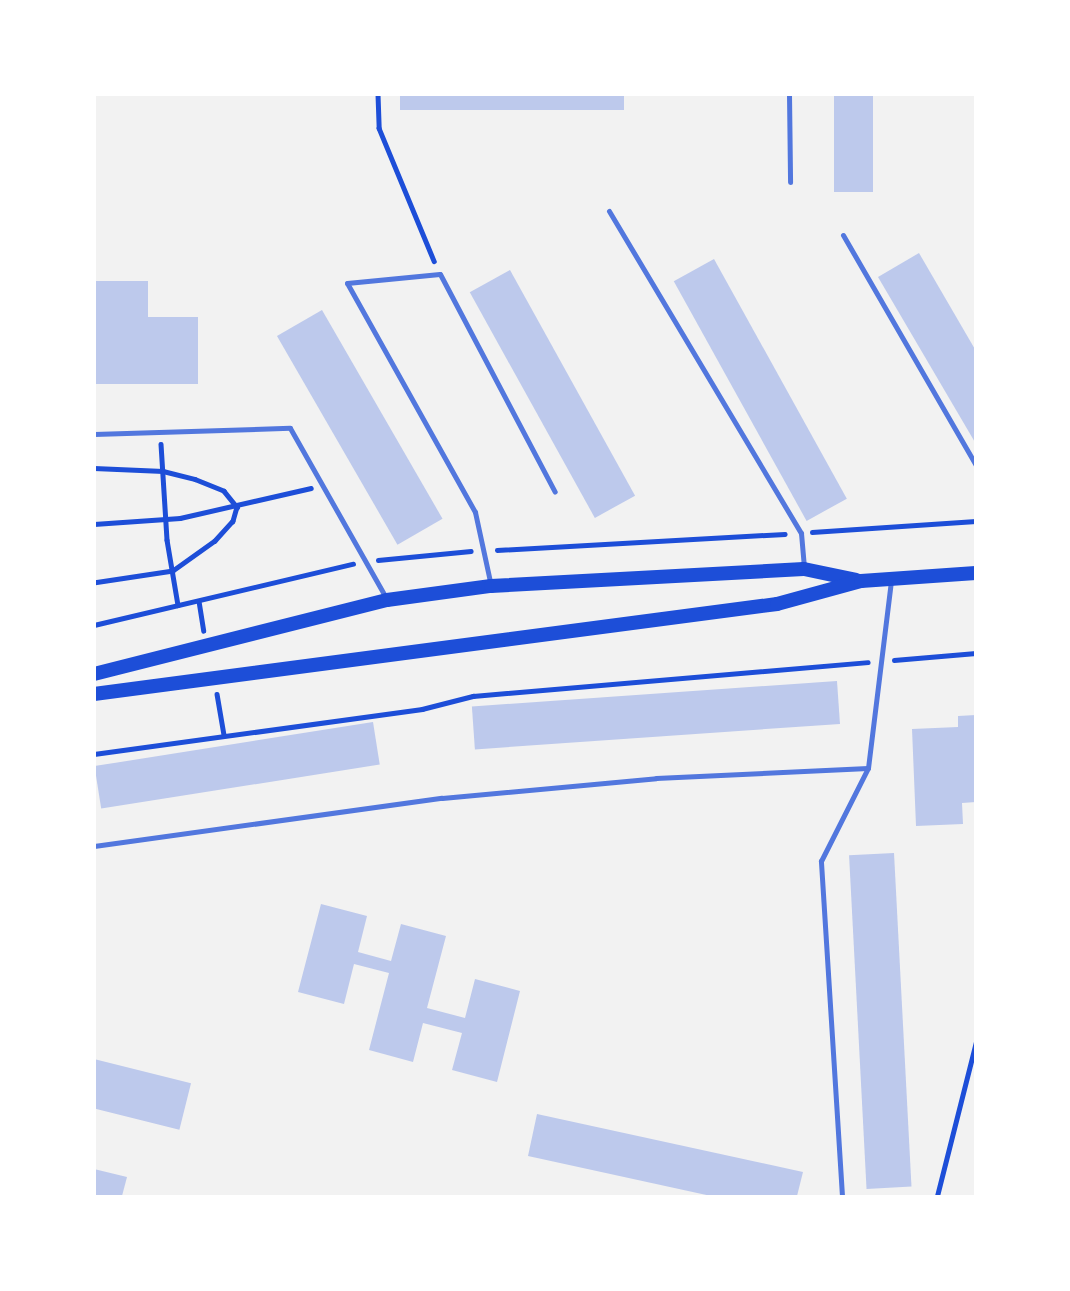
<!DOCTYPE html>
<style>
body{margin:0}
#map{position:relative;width:1070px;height:1291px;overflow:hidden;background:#f2f2f2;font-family:"Sofia Sans Condensed",sans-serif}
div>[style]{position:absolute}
.building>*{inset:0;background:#bdc9ec;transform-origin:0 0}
.path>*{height:4.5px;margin:-2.25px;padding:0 2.25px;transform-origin:2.25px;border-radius:2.25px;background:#1d4ed8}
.service>*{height:5px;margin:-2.5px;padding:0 2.5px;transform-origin:2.5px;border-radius:2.5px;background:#5277de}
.secondary>*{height:14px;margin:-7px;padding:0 7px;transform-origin:7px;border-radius:7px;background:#1d4ed8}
span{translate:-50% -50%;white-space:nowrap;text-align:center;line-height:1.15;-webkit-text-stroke:5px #fff;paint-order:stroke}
.frame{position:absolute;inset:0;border:96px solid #fff;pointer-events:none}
</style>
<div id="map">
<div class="building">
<i style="left:400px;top:94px;width:224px;height:16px"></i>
<i style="left:834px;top:94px;width:39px;height:98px"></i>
<i style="clip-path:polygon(919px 253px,976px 351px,976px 444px,878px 277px)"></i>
<i style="left:714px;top:259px;width:274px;height:46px;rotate:61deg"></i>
<i style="left:510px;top:270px;width:258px;height:46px;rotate:61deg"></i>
<i style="clip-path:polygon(94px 281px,148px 281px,148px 317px,198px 317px,198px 384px,94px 384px)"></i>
<i style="left:322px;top:310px;width:241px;height:52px;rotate:60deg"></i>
<i style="left:837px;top:681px;width:43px;height:366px;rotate:86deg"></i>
<i style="clip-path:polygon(976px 715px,976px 802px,962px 803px,963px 824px,916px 826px,912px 729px,958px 727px,958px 716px)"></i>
<i style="left:373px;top:722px;width:43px;height:282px;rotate:81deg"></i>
<i style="left:894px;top:853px;width:334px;height:45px;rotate:87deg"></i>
<i style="clip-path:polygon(321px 904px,367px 916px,358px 952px,391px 961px,401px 924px,446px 936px,427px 1008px,465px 1018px,475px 979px,520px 991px,497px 1082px,452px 1070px,462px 1033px,423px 1023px,413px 1062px,369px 1050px,389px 973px,354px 964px,344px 1004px,298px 992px)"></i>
<i style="left:94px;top:1059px;width:100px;height:48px;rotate:14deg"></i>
<i style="clip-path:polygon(537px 1114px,803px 1172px,797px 1196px,711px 1196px,528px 1156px)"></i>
<i style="clip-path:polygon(94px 1169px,127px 1177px,122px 1196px,94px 1196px)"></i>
</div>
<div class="path">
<i style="left:378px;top:94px;width:34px;rotate:88deg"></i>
<i style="left:379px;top:128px;width:144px;rotate:67.5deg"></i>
<i style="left:161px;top:444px;width:96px;rotate:86.4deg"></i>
<i style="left:167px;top:540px;width:66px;rotate:80.4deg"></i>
<i style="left:94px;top:468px;width:69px;rotate:2.5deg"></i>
<i style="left:163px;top:471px;width:33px;rotate:14deg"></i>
<i style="left:195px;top:479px;width:31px;rotate:22deg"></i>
<i style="left:224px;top:491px;width:21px;rotate:51deg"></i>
<i style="left:237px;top:507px;width:15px;rotate:106deg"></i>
<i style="left:233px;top:521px;width:27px;rotate:132deg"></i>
<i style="left:215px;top:541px;width:52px;rotate:144.5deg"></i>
<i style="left:173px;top:571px;width:80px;rotate:171.4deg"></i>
<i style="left:94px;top:524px;width:86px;rotate:-4deg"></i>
<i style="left:180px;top:518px;width:134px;rotate:-12.9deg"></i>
<i style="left:812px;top:532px;width:164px;rotate:-3.8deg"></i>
<i style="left:497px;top:550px;width:288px;rotate:-3.2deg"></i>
<i style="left:378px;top:560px;width:93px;rotate:-5.5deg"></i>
<i style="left:199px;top:601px;width:30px;rotate:81deg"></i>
<i style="left:94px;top:625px;width:266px;rotate:-13.3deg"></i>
<i style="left:894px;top:660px;width:82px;rotate:-4.9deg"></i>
<i style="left:217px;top:694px;width:42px;rotate:80.3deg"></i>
<i style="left:94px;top:754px;width:331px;rotate:-7.8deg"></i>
<i style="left:422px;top:709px;width:53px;rotate:-14.3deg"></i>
<i style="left:473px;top:696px;width:396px;rotate:-4.9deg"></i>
<i style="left:937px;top:1196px;width:159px;rotate:-75.8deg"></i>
</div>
<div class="service">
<i style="left:789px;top:94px;width:88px;rotate:89.3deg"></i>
<i style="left:609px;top:211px;width:375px;rotate:59.2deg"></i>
<i style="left:801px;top:533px;width:35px;rotate:85deg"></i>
<i style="left:843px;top:235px;width:266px;rotate:60deg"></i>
<i style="left:94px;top:434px;width:196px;rotate:-1.8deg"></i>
<i style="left:290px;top:428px;width:195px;rotate:60.5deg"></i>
<i style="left:491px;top:586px;width:76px;rotate:-102.2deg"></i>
<i style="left:475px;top:512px;width:262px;rotate:-119.2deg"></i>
<i style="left:347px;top:283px;width:93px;rotate:-5.5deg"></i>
<i style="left:440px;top:274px;width:246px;rotate:62.2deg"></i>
<i style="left:94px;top:846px;width:351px;rotate:-7.9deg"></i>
<i style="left:442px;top:798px;width:215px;rotate:-5.3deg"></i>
<i style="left:656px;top:778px;width:212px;rotate:-2.7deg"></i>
<i style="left:842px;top:1196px;width:336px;rotate:-93.6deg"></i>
<i style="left:821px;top:861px;width:104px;rotate:-63.2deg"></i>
<i style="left:868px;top:768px;width:189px;rotate:-83deg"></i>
</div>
<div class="secondary">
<i style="left:94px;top:674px;width:302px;rotate:-14.2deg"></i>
<i style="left:387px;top:600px;width:105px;rotate:-7.7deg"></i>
<i style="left:491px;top:586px;width:313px;rotate:-3.1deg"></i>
<i style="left:804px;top:569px;width:53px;rotate:11.9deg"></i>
<i style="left:94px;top:694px;width:689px;rotate:-7.51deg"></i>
<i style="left:777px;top:604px;width:87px;rotate:-15.3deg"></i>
<i style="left:861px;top:581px;width:115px;rotate:-4deg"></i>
</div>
<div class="frame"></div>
</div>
